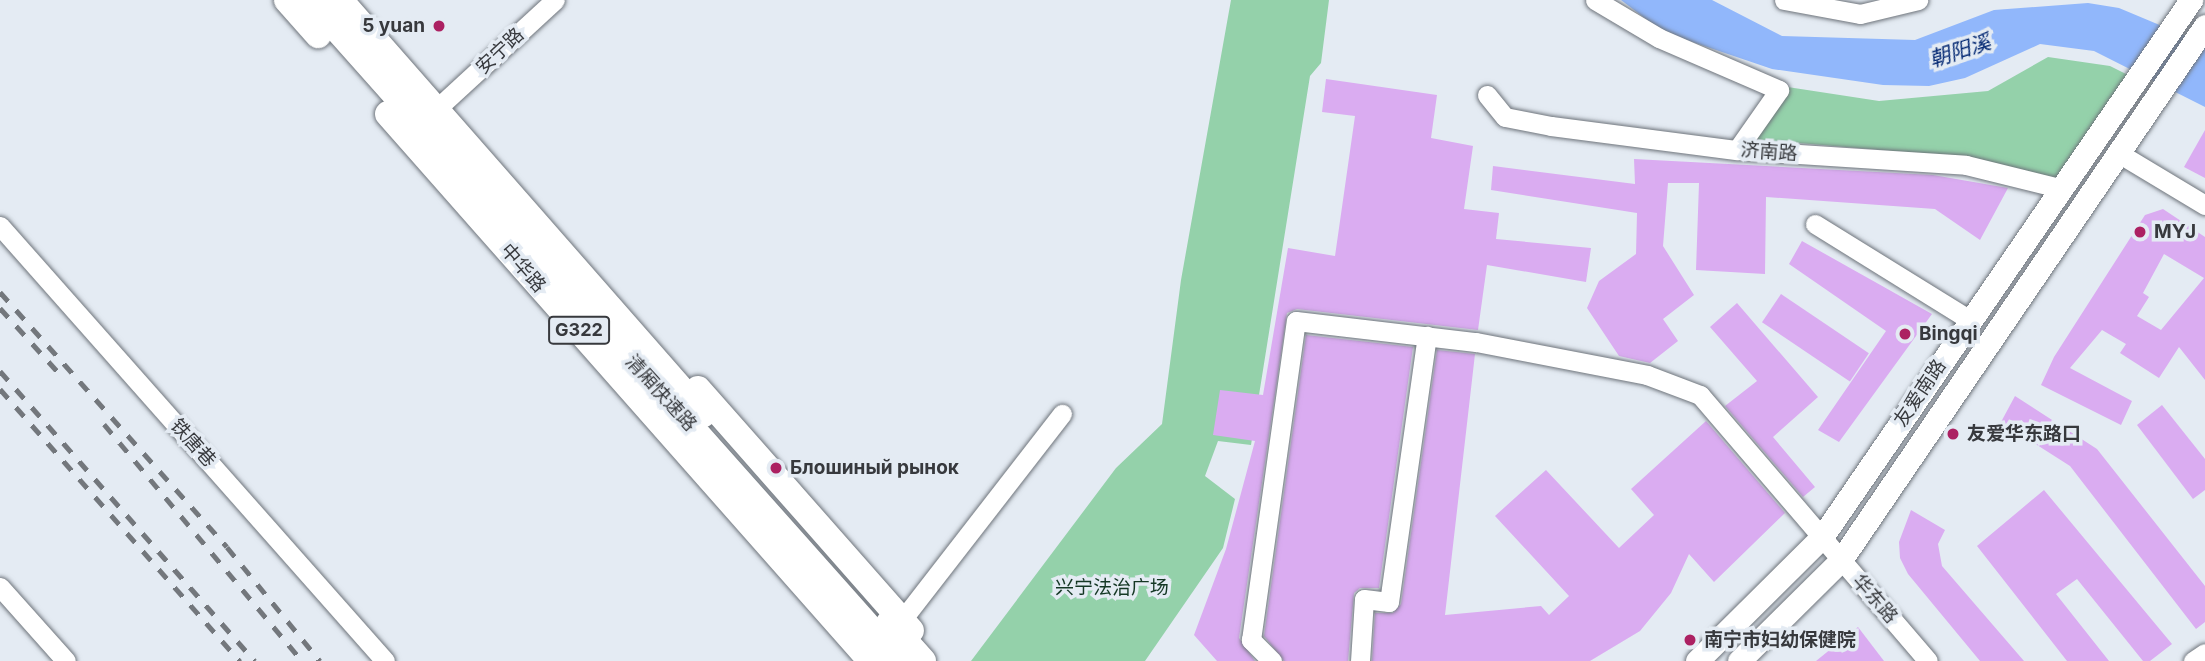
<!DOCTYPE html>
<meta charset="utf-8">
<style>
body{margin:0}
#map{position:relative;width:2205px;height:661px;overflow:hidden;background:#e4ebf3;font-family:Inter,"Noto Sans SC",sans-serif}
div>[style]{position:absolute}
.green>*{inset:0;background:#94d1aa}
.water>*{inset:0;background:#91b7fb}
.building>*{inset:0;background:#daacf1;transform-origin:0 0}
.roads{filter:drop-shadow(0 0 2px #6e747b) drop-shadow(0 0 2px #6e747b)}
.minor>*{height:19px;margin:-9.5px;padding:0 9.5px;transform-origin:9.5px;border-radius:9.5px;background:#fff}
.major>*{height:23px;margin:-11.5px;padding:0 11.5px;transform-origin:11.5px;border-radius:11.5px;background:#fff}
.highway>*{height:26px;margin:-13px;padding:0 13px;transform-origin:13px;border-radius:13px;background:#fff}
.rail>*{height:5px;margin-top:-2.5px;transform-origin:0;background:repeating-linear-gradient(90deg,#73777c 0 12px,transparent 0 24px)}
.dots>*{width:19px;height:19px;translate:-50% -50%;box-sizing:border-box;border:4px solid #e4ebf3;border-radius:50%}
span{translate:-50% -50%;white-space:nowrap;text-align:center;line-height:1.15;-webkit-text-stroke:7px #e4ebf3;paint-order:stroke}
.shield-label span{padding:2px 5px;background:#e4ebf3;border:2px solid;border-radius:5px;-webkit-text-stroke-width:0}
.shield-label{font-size:18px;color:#37393d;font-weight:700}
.poi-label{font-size:19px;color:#37393d;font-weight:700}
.right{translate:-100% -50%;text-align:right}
.left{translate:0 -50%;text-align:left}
.street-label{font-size:19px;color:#37393d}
.park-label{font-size:19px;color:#143724}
.water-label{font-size:21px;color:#022772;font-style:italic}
</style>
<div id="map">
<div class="green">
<i style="clip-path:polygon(1231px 0,1329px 0,1321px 63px,1310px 76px,1251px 445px,1218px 441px,1205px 476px,1235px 499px,1223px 548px,1145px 661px,971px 661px,1116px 468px,1162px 424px,1181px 280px)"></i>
<i style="clip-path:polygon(2048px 57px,2110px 66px,2128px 75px,2058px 180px,1963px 157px,1740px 138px,1781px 86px,1879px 101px,1988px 91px)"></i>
</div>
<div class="water">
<i style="clip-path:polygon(1621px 0,1712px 0,1782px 36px,1915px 40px,1994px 10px,2088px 3px,2119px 8px,2205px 44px,2205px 107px,2094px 51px,2040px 44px,1965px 78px,1929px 86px,1883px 85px,1772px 69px,1663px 32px)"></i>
</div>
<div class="building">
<i style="clip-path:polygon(1326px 79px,1437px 95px,1431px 138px,1473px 146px,1464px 209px,1499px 213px,1496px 239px,1591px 248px,1586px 282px,1487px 265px,1478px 330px,1297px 309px,1287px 313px,1239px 638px,1255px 661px,1217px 661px,1194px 635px,1226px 549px,1255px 441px,1213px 435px,1220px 390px,1263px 395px,1288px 248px,1335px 256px,1355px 116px,1322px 112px)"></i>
<i style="clip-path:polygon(2205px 130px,2205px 178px,2184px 167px)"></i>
<i style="clip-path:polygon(1634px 159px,1933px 175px,2008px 188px,1980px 240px,1935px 209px,1766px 197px,1765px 274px,1696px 270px,1699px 183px,1668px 183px,1663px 246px,1694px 295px,1663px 319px,1678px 341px,1650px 363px,1619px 356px,1587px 308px,1599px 281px,1636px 254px,1637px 213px,1491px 190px,1493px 166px,1635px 184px)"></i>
<i style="clip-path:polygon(evenodd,2163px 209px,2205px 237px,2205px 380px,2179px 347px,2159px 378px,2120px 353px,2126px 344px,2102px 330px,2070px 368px,2132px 401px,2121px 425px,2041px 385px,2054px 357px,2145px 215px,2163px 209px,2164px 254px,2204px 278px,2161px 330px,2137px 316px,2149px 297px,2143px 293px,2164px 254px)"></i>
<i style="clip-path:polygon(1802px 241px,1932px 314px,1839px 442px,1818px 430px,1886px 331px,1789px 264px)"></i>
<i style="left:1781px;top:294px;width:106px;height:34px;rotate:34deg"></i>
<i style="clip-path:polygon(1737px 303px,1818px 397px,1773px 437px,1815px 487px,1803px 497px,1725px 406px,1757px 381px,1710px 327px)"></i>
<i style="clip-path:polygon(1306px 335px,1413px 347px,1379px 588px,1360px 588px,1354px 593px,1348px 661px,1284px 661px,1264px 636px)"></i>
<i style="clip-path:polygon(1437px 350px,1475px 354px,1445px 615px,1541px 606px,1549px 615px,1569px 596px,1495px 516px,1546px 470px,1619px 548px,1654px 515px,1631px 489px,1706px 421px,1785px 513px,1714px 582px,1689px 554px,1671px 593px,1640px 631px,1590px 661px,1372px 661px,1375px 613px,1393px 613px,1401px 604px)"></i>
<i style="clip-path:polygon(2015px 396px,2097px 449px,2205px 586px,2205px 622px,2196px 629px,2070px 466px,2001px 422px)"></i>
<i style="clip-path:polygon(2162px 405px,2205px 459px,2205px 490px,2193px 499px,2137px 425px)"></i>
<i style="clip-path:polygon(2044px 490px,2172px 644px,2150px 661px,2143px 661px,2077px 579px,2056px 594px,2109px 661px,2067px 661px,1977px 546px)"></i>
<i style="clip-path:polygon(1911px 510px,1945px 530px,1938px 544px,1942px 566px,2024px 661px,1980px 661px,1908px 574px,1900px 558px,1899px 542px)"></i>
<i style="clip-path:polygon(1858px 627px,1884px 661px,1816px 661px)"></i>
</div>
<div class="roads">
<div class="minor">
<i style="left:1595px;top:0;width:74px;rotate:30.7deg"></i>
<i style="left:1659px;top:38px;width:131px;rotate:23.4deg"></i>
<i style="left:1779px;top:90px;width:73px;rotate:125deg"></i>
<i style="left:1784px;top:0;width:77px;rotate:10.4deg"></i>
<i style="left:1860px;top:14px;width:60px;rotate:-13.6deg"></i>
<i style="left:1487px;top:95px;width:28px;rotate:51deg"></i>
<i style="left:1505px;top:117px;width:47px;rotate:11.1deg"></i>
<i style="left:1551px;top:126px;width:188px;rotate:7.4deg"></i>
<i style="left:1737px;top:150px;width:229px;rotate:3.7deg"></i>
<i style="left:1966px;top:165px;width:96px;rotate:13.9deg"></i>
<i style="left:445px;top:101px;width:149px;rotate:-42.6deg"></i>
<i style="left:2120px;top:154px;width:99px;rotate:31deg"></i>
<i style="left:1815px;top:224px;width:182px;rotate:31.8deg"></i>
<i style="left:0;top:226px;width:581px;rotate:48.49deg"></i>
<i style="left:0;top:587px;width:99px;rotate:48.3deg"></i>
<i style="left:902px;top:620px;width:261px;rotate:-52.2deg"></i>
<i style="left:1272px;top:661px;width:30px;rotate:-135deg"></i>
<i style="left:1251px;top:640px;width:322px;rotate:-82deg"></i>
<i style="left:1296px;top:321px;width:181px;rotate:6.7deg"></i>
<i style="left:1476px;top:342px;width:174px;rotate:10.9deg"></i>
<i style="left:1647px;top:375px;width:57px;rotate:20.7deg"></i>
<i style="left:1700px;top:395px;width:350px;rotate:49.4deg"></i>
<i style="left:1360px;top:661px;width:62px;rotate:-86.3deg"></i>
<i style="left:1364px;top:599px;width:25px;rotate:7deg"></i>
<i style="left:1389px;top:602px;width:269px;rotate:-81.9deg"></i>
<i style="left:2193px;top:661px;width:14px;rotate:-34deg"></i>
</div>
<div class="major">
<i style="left:1697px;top:661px;width:176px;rotate:-44.8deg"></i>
<i style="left:1822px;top:537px;width:652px;rotate:-55.51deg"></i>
<i style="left:1739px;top:661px;width:144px;rotate:-44.7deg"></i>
<i style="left:1841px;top:560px;width:646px;rotate:-55.72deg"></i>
</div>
<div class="highway">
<i style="left:287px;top:0;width:47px;rotate:48.5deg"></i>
<i style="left:311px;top:0;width:885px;rotate:48.34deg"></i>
<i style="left:340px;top:0;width:551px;rotate:48.76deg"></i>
<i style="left:388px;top:114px;width:730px;rotate:48.56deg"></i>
<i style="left:698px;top:389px;width:322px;rotate:48.6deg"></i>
<i style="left:889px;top:623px;width:51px;rotate:48.2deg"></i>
</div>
</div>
<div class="rail">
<i style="left:0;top:292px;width:341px;rotate:48.3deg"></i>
<i style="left:227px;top:547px;width:147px;rotate:50.8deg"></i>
<i style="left:0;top:308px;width:86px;rotate:47.8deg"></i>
<i style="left:0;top:371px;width:386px;rotate:48.7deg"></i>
<i style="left:0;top:389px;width:363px;rotate:48.6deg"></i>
<i style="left:104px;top:424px;width:309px;rotate:50.1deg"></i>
</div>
<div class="dots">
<i style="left:439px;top:26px;background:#ac2162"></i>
<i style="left:2140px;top:232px;background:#ac2162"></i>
<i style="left:1905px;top:334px;background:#ac2162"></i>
<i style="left:1953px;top:434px;background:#ac2162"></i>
<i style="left:776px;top:468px;background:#ac2162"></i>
<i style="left:1690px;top:640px;background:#ac2162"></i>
</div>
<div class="shield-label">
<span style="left:579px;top:330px">G322</span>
</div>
<div class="poi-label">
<span class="right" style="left:425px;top:26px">5 yuan</span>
<span class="left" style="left:2154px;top:232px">MYJ</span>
<span class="left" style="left:1919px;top:334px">Bingqi</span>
<span class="left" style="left:1967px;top:434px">友爱华东路口</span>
<span class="left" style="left:790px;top:468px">Блошиный рынок</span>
<span class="left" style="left:1704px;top:640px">南宁市妇幼保健院</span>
</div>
<div class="street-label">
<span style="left:500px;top:51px;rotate:-43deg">安宁路</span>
<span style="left:1769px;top:152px;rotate:4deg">济南路</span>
<span style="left:523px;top:268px;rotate:49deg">中华路</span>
<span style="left:661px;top:393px;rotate:48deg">清厢快速路</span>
<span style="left:1920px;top:393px;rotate:-56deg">友爱南路</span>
<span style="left:193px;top:443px;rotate:48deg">铁唐巷</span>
<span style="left:1875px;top:599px;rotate:49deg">华东路</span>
</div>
<div class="park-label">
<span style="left:1112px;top:588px">兴宁法治广场</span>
</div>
<div class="water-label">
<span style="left:1960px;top:51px;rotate:-18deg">朝阳溪</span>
</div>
</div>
